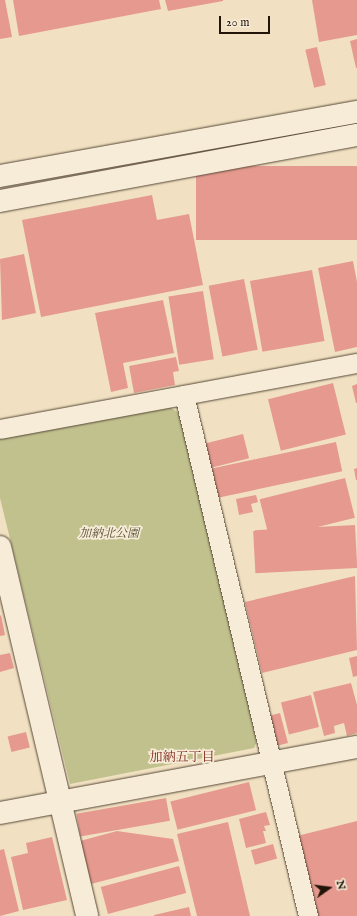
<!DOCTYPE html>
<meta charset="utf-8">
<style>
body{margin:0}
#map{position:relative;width:357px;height:916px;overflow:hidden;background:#f1e1c2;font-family:"IM FELL English","Noto Serif JP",serif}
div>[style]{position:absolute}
.green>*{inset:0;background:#c1c18e}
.building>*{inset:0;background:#e69a8f;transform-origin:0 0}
.roads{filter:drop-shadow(0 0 1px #564737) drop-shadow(0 0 1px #564737)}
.minor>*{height:19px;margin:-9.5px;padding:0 9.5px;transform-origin:9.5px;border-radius:9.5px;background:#f6ecd7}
.tertiary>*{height:22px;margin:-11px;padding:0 11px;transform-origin:11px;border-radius:11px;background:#f6ecd7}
span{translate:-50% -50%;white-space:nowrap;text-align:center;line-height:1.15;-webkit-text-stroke:3.5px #f6ecd7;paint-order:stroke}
.park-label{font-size:12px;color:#5a5138;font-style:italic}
.neighbourhood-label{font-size:13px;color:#7a1f14}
.north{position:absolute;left:309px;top:868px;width:40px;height:40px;-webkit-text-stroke:3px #f6ecd7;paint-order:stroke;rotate:76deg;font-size:11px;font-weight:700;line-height:16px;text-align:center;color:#231409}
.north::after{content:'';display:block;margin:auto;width:14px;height:18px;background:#231409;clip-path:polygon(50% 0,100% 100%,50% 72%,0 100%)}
.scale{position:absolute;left:219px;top:16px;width:51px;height:18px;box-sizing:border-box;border:2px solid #231409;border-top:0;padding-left:5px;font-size:12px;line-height:14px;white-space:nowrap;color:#231409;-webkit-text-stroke:3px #f6ecd7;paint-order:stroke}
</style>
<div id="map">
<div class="green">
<i style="clip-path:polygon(170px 407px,180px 414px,258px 739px,254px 748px,70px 784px,0 498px,0 438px)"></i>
</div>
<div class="building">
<i style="clip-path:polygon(0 0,5px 0,12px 37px,0 39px)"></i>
<i style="clip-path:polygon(13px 0,159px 0,161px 9px,19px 36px)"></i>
<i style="clip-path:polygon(165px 0,223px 0,223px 1px,168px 11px)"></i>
<i style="clip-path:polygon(312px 0,357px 0,357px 35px,319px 42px)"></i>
<i style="clip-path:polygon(357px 39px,357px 68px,356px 68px,350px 41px)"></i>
<i style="left:317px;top:47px;width:39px;height:12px;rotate:77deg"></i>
<i style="left:357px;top:166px;width:74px;height:161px;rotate:90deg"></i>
<i style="clip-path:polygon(152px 195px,157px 220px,189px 214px,203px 285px,41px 317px,22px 220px)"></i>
<i style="clip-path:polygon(24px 254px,36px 313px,2px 320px,0 259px)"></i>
<i style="clip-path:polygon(353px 261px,357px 282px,357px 347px,335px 352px,318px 268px)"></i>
<i style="left:312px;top:270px;width:72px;height:63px;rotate:80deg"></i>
<i style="left:244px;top:279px;width:72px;height:36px;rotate:79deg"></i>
<i style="left:203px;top:291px;width:69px;height:35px;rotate:81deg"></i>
<i style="clip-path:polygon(163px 300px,174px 353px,123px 363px,128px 388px,111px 392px,95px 313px)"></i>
<i style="clip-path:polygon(176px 357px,179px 371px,173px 372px,175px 385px,134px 393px,129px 366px)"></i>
<i style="left:333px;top:383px;width:53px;height:67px;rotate:76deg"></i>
<i style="clip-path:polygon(357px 384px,357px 403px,356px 403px,352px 386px)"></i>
<i style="left:243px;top:434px;width:25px;height:39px;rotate:76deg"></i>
<i style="left:336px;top:442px;width:30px;height:127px;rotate:78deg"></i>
<i style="clip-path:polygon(357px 468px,357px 480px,356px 480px,354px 469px)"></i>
<i style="left:345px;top:478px;width:41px;height:88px;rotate:76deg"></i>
<i style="clip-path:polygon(256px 495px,258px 502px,251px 504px,253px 512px,239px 515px,236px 499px)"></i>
<i style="left:355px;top:525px;width:43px;height:102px;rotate:87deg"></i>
<i style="clip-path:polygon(355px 576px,357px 650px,262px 673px,245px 602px)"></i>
<i style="clip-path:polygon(1px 615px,5px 635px,0 636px,0 616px)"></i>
<i style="clip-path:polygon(10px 653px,14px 668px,0 672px,0 655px)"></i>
<i style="clip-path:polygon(357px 656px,357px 676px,353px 677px,349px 658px)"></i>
<i style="clip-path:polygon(351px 683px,357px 705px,357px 733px,347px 736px,344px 723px,334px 726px,335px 733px,324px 736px,313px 692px)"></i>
<i style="left:311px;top:695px;width:33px;height:31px;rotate:76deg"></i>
<i style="left:280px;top:713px;width:31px;height:13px;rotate:75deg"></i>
<i style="left:26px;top:732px;width:16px;height:19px;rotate:76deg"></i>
<i style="left:249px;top:782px;width:29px;height:81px;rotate:76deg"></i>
<i style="left:166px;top:798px;width:23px;height:91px;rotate:80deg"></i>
<i style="clip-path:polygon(266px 812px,270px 825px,264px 826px,266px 831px,263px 831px,266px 843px,246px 848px,239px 819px)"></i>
<i style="clip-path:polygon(357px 821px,357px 916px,317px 916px,297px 836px)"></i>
<i style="clip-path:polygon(228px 822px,250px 916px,197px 916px,177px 834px)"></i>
<i style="clip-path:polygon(117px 831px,173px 839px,179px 861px,91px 884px,80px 841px)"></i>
<i style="clip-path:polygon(52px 837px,67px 900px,23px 910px,11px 857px,28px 853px,26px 843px)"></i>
<i style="left:273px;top:844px;width:15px;height:23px;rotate:74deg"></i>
<i style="clip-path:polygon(4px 849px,19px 911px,0 916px,0 850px)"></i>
<i style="left:179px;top:866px;width:28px;height:81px;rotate:75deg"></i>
<i style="clip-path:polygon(189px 907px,191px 916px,154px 916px,154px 915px)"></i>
</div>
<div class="roads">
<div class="minor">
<i style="left:184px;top:395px;width:536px;rotate:76.61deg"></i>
<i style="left:0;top:429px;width:363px;rotate:-10.5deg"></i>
</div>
<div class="tertiary">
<i style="left:0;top:176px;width:363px;rotate:-10.2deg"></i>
<i style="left:0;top:201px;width:363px;rotate:-10.5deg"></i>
<i style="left:0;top:547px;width:379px;rotate:76.7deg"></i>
<i style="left:0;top:813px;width:363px;rotate:-10.5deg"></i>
</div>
</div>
<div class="park-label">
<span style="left:109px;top:534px">加納北公園</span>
</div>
<div class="neighbourhood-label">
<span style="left:182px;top:758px">加納五丁目</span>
</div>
<div class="north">N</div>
<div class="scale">20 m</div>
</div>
